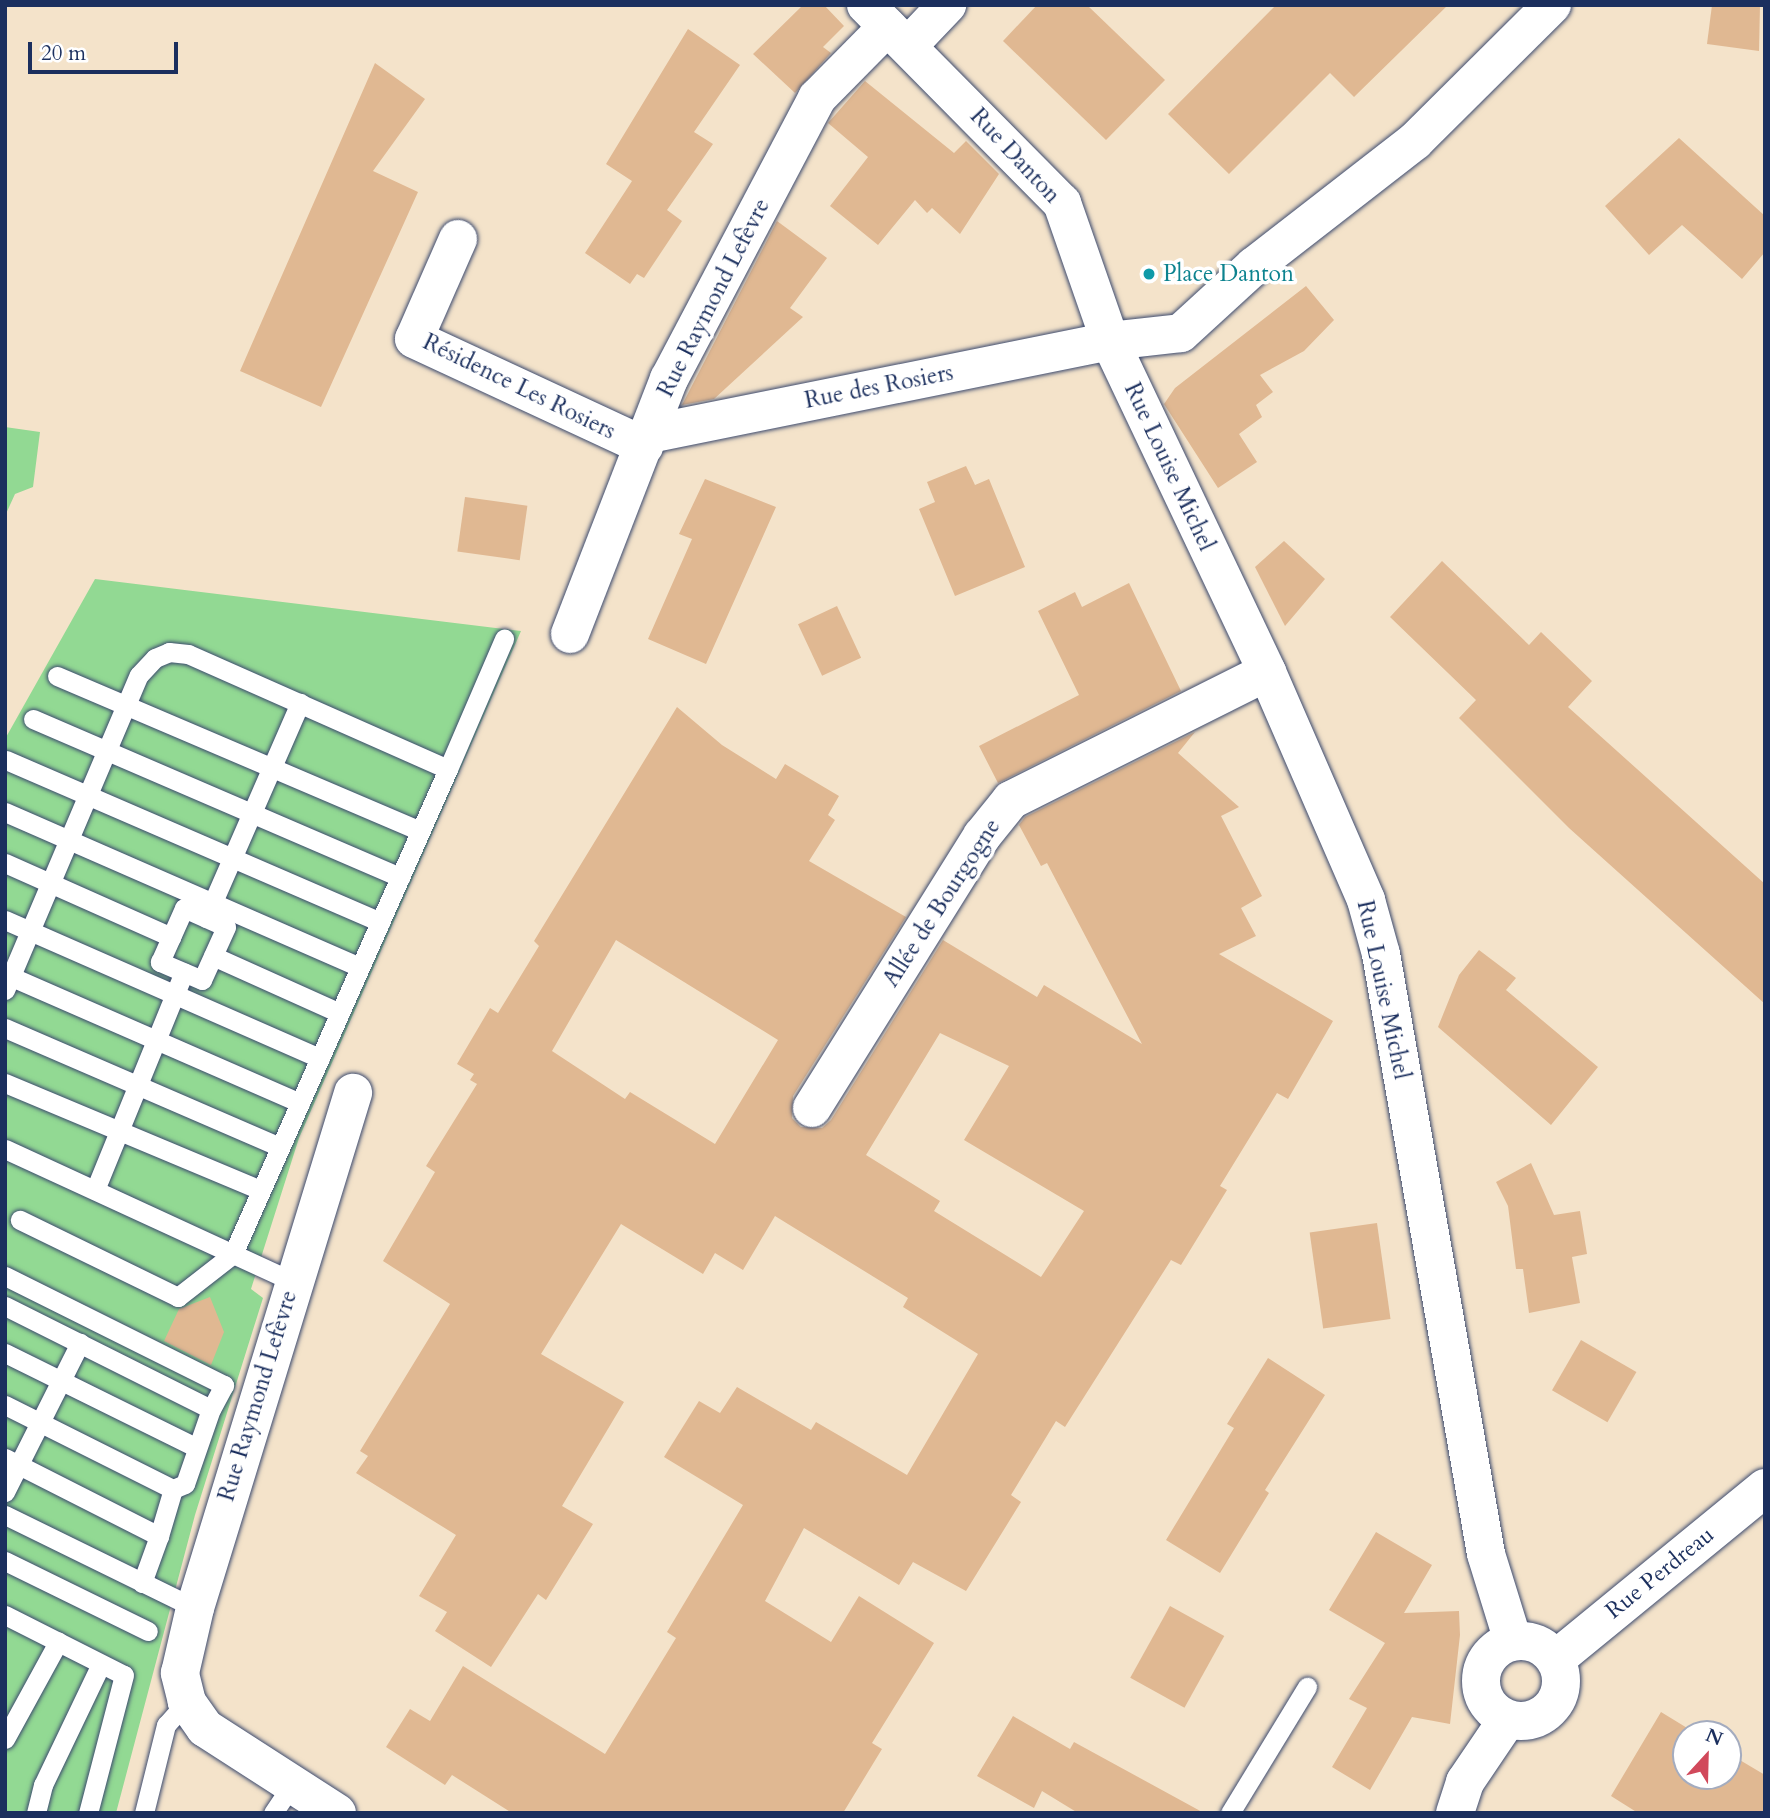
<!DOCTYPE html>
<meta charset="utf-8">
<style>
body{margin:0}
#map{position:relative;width:1770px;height:1818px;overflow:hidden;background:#f4e3ca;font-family:Cardo,serif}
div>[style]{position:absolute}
.green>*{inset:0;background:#92d993}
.building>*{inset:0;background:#e0b892;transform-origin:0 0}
.roads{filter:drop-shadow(0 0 2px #3c4a6e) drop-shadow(0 0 2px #3c4a6e)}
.lane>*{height:19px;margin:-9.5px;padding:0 9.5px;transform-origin:9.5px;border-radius:9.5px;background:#fff}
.street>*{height:38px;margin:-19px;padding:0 19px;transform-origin:19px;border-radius:19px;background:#fff}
.street>.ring{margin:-19px;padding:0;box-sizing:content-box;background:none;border:38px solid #fff;border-radius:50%}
.dots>*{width:19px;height:19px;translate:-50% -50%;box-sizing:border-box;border:4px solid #fff;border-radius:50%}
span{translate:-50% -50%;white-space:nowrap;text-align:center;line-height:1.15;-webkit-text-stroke:7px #fff;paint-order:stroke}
.street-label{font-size:23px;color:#1b2f5e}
.culture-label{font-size:23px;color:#0d838f}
.left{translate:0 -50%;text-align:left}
.frame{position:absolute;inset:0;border:7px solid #1b2f5e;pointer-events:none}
.north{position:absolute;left:1672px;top:1720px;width:70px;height:70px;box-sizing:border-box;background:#fff;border:2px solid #a4acbf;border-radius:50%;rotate:22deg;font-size:19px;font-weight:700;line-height:28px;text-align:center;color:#1b2f5e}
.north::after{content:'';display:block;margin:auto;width:24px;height:32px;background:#d1495b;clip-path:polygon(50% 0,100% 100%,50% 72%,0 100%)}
.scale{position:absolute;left:28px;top:42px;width:150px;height:32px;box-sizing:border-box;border:4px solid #1b2f5e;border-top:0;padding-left:9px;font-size:21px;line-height:24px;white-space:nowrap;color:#1b2f5e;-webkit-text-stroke:5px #fff;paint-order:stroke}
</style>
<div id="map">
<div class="green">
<i style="clip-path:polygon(5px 427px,40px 432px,33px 487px,15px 494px,5px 516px)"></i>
<i style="clip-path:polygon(95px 579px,521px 631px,299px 1138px,251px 1289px,263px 1298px,195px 1515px,116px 1813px,5px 1813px,5px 739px)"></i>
</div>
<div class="building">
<i style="clip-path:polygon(803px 5px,824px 5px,844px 26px,823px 47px,831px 53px,795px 93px,753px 54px)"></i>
<i style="clip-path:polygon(1037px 5px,1087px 5px,1165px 80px,1106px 140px,1003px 41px)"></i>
<i style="clip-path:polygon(1276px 5px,1448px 5px,1354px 97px,1330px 73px,1229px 174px,1168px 114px)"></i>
<i style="clip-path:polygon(1712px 5px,1760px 5px,1759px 51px,1707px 44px)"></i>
<i style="clip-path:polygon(688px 29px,740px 65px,694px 132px,713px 144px,667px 210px,682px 221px,644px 278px,637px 274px,630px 284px,585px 253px,632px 181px,606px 164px)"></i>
<i style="clip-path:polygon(375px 63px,425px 99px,373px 171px,418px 192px,321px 407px,240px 371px)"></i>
<i style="clip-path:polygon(865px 81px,954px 153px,966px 141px,999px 174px,960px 234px,932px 208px,927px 213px,915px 200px,878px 245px,830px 206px,868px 157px,828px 123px)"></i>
<i style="clip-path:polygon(1679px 138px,1765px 216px,1765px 252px,1742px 279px,1682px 225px,1649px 255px,1605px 206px)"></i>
<i style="clip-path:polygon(777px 221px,827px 258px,790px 308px,803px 317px,714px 399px,682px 405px)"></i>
<i style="clip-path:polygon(1306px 286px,1334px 320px,1304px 351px,1260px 375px,1273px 392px,1256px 405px,1262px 417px,1239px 434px,1257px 462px,1218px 488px,1164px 404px,1175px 388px)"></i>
<i style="clip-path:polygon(966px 466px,975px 485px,989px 479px,1025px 567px,955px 596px,919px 509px,935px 502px,927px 482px)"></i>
<i style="clip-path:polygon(705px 479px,776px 507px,706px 664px,648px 639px,692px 539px,679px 534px)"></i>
<i style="left:465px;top:497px;width:63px;height:55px;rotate:8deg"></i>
<i style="clip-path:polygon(1284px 541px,1325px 579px,1285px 626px,1255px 567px)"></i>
<i style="clip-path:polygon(1442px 561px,1529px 645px,1541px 632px,1592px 681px,1568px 707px,1765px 884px,1765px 1004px,1569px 828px,1459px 718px,1476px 700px,1390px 617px)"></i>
<i style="clip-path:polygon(1129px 583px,1181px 691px,998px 783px,979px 746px,1079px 695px,1038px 611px,1075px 592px,1082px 607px)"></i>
<i style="left:837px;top:606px;width:57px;height:43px;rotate:65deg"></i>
<i style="clip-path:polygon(evenodd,677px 707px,722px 745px,776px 779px,785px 764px,839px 796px,828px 815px,835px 820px,809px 861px,906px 917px,793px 1096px,792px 1118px,801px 1127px,822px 1128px,831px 1120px,943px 940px,1037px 997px,1044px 985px,1142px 1044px,1047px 863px,1041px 866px,1019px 825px,1025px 817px,1195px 732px,1178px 753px,1239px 807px,1221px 816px,1262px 896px,1241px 908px,1256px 936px,1219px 954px,1333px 1021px,1288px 1099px,1277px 1093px,1220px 1186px,1227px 1190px,1181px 1265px,1171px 1260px,1065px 1427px,1056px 1421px,1011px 1495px,1021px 1502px,966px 1591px,913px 1562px,899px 1585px,804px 1528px,765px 1601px,831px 1642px,859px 1596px,934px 1643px,872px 1743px,882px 1749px,843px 1813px,512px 1813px,452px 1775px,445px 1785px,386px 1747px,410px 1709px,430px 1721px,463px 1666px,605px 1754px,676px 1638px,667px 1632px,743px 1505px,664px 1457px,699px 1401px,720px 1413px,737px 1387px,811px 1430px,816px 1422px,907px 1475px,978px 1354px,903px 1307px,908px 1298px,775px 1216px,743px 1270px,715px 1253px,703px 1274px,621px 1224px,541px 1354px,624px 1402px,562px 1506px,593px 1524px,546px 1600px,538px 1594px,491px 1667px,435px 1631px,447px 1612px,419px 1596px,456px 1535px,356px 1473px,368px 1456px,360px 1451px,450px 1304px,383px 1261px,435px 1172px,426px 1166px,477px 1084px,470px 1080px,474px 1074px,457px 1064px,490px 1008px,498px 1013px,539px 946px,534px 941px,677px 707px,616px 940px,778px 1040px,715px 1144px,630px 1092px,625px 1099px,552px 1051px,616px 940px,677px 707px,940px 1033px,1009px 1066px,964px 1140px,1084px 1211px,1041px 1277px,934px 1211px,940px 1201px,866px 1155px,940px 1033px)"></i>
<i style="clip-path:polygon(1479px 950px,1516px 978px,1506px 990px,1598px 1067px,1551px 1125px,1438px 1027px,1459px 975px)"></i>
<i style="clip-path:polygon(1531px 1163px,1554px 1215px,1580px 1211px,1587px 1254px,1572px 1257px,1580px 1303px,1529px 1313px,1523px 1269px,1516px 1269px,1508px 1206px,1496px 1182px)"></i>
<i style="left:1377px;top:1223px;width:97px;height:68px;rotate:82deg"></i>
<i style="clip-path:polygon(210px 1297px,224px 1332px,211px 1365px,164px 1341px,179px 1309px)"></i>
<i style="left:1581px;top:1340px;width:64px;height:58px;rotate:30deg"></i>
<i style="clip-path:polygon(1268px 1358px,1325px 1395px,1265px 1490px,1269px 1493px,1220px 1573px,1166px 1540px,1234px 1428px,1227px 1424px)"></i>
<i style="clip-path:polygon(1376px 1532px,1432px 1565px,1404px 1613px,1459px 1611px,1460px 1635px,1450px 1724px,1412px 1717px,1370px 1790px,1332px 1767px,1367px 1708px,1349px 1699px,1385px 1643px,1329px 1610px)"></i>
<i style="left:1170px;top:1606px;width:62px;height:82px;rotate:29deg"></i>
<i style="clip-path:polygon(1661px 1712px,1697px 1734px,1686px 1734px,1686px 1776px,1728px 1776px,1728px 1753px,1765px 1775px,1765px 1813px,1638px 1813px,1611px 1796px)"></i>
<i style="clip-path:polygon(1013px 1716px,1070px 1749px,1074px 1742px,1204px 1813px,1078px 1813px,1042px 1791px,1034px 1808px,977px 1776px)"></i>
</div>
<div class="roads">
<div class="lane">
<i style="left:57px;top:676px;width:395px;rotate:23.1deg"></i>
<i style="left:33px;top:719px;width:400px;rotate:23.3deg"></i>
<i style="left:6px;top:760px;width:408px;rotate:23.4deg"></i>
<i style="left:448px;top:769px;width:142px;rotate:-66.7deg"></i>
<i style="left:5px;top:812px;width:387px;rotate:23.6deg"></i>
<i style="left:5px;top:863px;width:182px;rotate:24deg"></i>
<i style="left:184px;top:908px;width:46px;rotate:24.3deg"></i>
<i style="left:226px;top:927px;width:58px;rotate:114.4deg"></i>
<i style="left:202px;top:980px;width:46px;rotate:-156.8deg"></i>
<i style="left:160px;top:962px;width:59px;rotate:-66deg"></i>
<i style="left:206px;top:918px;width:235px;rotate:-66.4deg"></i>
<i style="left:5px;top:920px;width:344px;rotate:23.7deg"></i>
<i style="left:213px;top:956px;width:139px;rotate:24.2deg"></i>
<i style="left:5px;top:974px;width:322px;rotate:23.6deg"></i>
<i style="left:5px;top:990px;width:342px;rotate:-67deg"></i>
<i style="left:139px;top:675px;width:23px;rotate:-47deg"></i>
<i style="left:155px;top:658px;width:15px;rotate:-23deg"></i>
<i style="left:169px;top:652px;width:19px;rotate:6deg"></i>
<i style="left:188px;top:654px;width:284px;rotate:23.9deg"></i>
<i style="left:448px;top:769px;width:531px;rotate:113.91deg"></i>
<i style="left:233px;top:1254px;width:70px;rotate:142deg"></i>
<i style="left:178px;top:1297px;width:176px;rotate:-154deg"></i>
<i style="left:5px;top:1028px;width:300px;rotate:23.4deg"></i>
<i style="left:5px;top:1083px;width:277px;rotate:22.7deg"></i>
<i style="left:5px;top:1149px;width:316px;rotate:24.7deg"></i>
<i style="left:95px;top:1190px;width:235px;rotate:-67.8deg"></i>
<i style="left:5px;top:1276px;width:245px;rotate:26.5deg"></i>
<i style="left:224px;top:1385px;width:27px;rotate:118deg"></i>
<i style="left:5px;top:1306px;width:230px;rotate:26.6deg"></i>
<i style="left:211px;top:1409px;width:79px;rotate:109.1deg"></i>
<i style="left:185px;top:1484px;width:13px;rotate:157deg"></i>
<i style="left:173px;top:1489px;width:49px;rotate:106.6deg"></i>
<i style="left:5px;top:1353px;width:214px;rotate:26.3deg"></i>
<i style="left:5px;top:1405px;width:188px;rotate:26.6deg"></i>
<i style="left:5px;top:1458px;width:173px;rotate:26.9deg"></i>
<i style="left:159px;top:1536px;width:50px;rotate:109.9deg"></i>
<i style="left:5px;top:1492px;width:167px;rotate:-63.3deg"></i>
<i style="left:5px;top:1515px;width:212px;rotate:26.1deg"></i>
<i style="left:5px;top:1561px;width:159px;rotate:26.1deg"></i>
<i style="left:5px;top:1615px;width:133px;rotate:26.8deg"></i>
<i style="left:124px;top:1675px;width:143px;rotate:104.6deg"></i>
<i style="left:5px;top:1739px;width:111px;rotate:-61.3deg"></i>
<i style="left:36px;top:1813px;width:29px;rotate:-76deg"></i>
<i style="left:43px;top:1785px;width:134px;rotate:-64.4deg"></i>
<i style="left:144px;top:1813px;width:91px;rotate:-76deg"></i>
<i style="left:166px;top:1725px;width:31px;rotate:-48deg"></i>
<i style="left:273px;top:1813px;width:36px;rotate:-56deg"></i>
<i style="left:1230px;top:1813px;width:148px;rotate:-58.6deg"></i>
</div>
<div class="street">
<i style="left:866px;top:5px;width:279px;rotate:45.3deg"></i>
<i style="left:1062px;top:203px;width:146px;rotate:70.8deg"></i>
<i style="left:1110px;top:341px;width:366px;rotate:64.6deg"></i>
<i style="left:1267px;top:672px;width:249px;rotate:66.5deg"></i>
<i style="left:1366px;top:900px;width:56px;rotate:74.5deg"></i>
<i style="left:1381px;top:954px;width:609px;rotate:80.07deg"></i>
<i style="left:1486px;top:1554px;width:91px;rotate:72.8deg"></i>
<i style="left:908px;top:46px;width:57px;rotate:-46.4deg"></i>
<i style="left:458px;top:239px;width:109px;rotate:113.7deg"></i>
<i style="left:414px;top:339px;width:254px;rotate:24.9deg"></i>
<i style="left:649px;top:434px;width:470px;rotate:-11.4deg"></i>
<i style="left:1110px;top:341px;width:71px;rotate:-6.4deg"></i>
<i style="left:1181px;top:333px;width:99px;rotate:-42.5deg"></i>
<i style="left:1254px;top:266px;width:204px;rotate:-37.8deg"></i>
<i style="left:1415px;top:141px;width:193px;rotate:-44.8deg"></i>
<i style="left:570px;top:634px;width:274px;rotate:-68.8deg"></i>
<i style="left:669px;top:379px;width:318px;rotate:-62.2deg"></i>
<i style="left:817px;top:98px;width:100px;rotate:-45.4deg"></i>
<i style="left:812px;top:1108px;width:321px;rotate:-58deg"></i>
<i style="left:982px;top:836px;width:46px;rotate:-51.1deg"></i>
<i style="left:1011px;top:800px;width:286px;rotate:-26.6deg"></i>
<i class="ring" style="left:1481px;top:1641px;width:42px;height:42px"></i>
<i style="left:1556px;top:1659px;width:270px;rotate:-39.3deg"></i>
<i style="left:337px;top:1813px;width:157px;rotate:-147.2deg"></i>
<i style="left:205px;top:1728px;width:32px;rotate:-125deg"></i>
<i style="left:187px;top:1702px;width:30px;rotate:-104deg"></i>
<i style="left:180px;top:1673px;width:67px;rotate:-77deg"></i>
<i style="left:195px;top:1608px;width:539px;rotate:-72.94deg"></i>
<i style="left:1455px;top:1813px;width:33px;rotate:-72deg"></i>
<i style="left:1465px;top:1782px;width:75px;rotate:-55.9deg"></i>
</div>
</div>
<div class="dots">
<i style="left:1149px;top:274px;background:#0f9aa8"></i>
</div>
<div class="street-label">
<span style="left:1015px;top:156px;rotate:47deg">Rue Danton</span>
<span style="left:714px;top:298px;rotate:-63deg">Rue Raymond Lefèvre</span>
<span style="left:519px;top:387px;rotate:26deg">Résidence Les Rosiers</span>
<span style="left:879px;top:387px;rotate:-11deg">Rue des Rosiers</span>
<span style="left:1169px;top:467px;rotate:65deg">Rue Louise Michel</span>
<span style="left:942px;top:903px;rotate:-57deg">Allée de Bourgogne</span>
<span style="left:1383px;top:990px;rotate:78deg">Rue Louise Michel</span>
<span style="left:258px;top:1396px;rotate:-73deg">Rue Raymond Lefèvre</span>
<span style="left:1660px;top:1573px;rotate:-39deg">Rue Perdreau</span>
</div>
<div class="culture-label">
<span class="left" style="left:1163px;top:274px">Place Danton</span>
</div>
<div class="frame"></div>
<div class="north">N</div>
<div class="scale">20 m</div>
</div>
